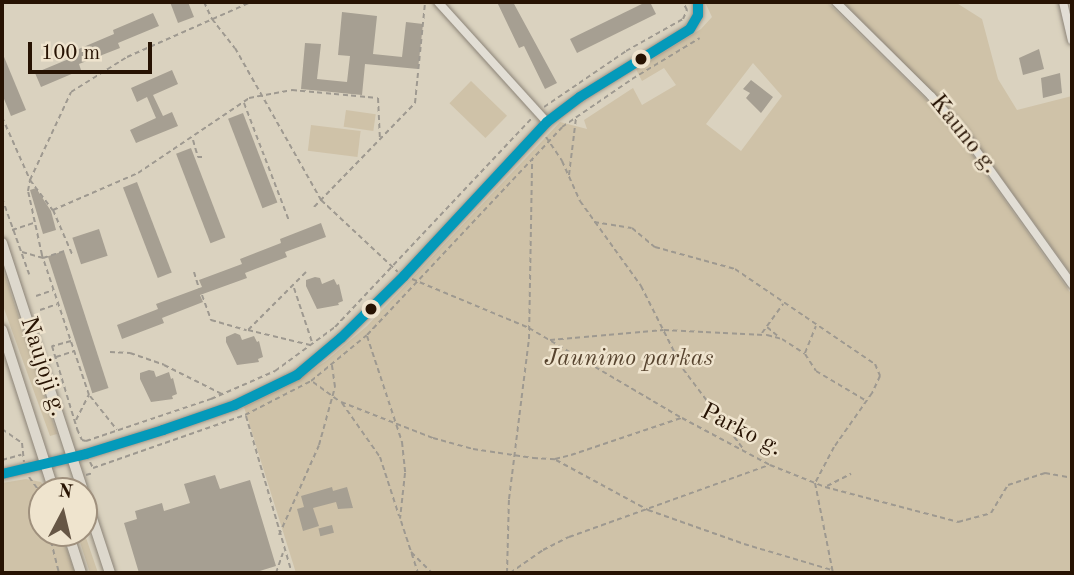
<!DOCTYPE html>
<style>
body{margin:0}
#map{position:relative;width:1074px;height:575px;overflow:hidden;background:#dad2bf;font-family:"Old Standard TT",serif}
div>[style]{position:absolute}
.green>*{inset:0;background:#cfc2a8;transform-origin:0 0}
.building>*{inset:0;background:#a69f92;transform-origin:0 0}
.path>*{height:2px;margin-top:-1px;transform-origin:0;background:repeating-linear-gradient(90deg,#9e9990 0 5px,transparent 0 8.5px)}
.roads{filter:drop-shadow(0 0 2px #8b8377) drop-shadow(0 0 2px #8b8377)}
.minor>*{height:8px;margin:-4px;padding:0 4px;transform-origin:4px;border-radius:4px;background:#e2ded5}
.major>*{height:10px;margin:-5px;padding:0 5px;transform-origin:5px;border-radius:5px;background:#ddd8cd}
.bus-1>*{height:10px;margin:-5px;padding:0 5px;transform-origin:5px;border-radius:5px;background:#049aba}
.dots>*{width:19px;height:19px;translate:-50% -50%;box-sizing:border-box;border:4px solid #efe4ce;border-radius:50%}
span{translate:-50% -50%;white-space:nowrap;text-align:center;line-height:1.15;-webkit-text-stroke:5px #efe4ce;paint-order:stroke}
.street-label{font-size:24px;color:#271303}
.park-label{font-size:24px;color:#57442f;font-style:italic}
.frame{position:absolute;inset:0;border:4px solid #271303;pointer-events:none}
.north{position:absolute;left:28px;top:477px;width:70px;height:70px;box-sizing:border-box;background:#efe4ce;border:2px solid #9f907d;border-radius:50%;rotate:7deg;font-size:19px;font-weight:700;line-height:28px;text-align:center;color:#271303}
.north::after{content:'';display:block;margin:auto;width:24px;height:32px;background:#665645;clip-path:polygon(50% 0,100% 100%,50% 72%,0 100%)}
.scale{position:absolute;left:28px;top:42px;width:124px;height:32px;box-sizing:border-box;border:4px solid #271303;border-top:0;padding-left:9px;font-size:21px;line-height:24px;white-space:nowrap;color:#271303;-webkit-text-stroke:5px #efe4ce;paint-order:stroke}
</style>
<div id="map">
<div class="green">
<i style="clip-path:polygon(evenodd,705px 2px,827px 2px,935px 108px,967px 147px,1072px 295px,1072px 573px,296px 573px,244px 407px,289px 385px,326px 361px,367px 326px,560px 122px,587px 129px,584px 120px,633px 88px,642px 105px,676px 85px,664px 68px,642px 81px,636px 69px,701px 29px,712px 17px,705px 2px,753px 63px,782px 96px,741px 151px,706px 124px,753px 63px)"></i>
<i style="clip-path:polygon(843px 2px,955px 2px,982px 19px,998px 79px,1017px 110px,1072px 96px,1072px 275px,962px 123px)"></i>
<i style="left:471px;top:81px;width:50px;height:31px;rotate:44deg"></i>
<i style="left:346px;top:110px;width:30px;height:17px;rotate:8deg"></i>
<i style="left:311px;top:125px;width:50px;height:26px;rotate:7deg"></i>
<i style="clip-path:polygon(2px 266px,57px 434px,50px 436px,2px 303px)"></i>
<i style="clip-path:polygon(26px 479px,41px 482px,47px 490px,42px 491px,42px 533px,61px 533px,75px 573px,2px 573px,2px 483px)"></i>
<i style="clip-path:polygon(84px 532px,98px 573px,90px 573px,77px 533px)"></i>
</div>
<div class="building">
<i style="clip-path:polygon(170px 2px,188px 2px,194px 17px,178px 23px)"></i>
<i style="clip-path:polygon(497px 2px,513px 2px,557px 83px,545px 89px,524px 46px,519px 48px)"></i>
<i style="clip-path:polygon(646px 2px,650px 2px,656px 14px,577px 53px,570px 39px)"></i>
<i style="clip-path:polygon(342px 12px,377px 16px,373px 54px,402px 57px,406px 22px,423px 24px,418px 69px,365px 64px,362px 95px,301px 89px,305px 43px,321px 44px,317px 79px,347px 82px,350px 56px,338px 55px)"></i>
<i style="clip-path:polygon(153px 13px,159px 26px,118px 43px,120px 48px,79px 64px,81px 70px,41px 87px,35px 73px,76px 56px,74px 51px,114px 34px,113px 30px)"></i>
<i style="clip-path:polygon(1039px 49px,1044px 69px,1023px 75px,1019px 58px)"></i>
<i style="clip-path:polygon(2px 52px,26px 110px,11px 116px,2px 94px)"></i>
<i style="clip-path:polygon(172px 70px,178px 84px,153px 95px,163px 116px,172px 112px,178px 126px,136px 143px,130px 130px,156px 118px,147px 97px,137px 102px,131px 88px)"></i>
<i style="clip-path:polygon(1060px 73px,1062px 93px,1043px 98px,1041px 78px)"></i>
<i style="clip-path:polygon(751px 80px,773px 97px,761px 113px,746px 98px,750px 93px,743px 89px)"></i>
<i style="left:243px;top:113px;width:96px;height:16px;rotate:69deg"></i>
<i style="left:191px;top:148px;width:96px;height:16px;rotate:69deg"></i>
<i style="left:137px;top:182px;width:97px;height:15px;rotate:69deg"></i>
<i style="clip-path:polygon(36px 188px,51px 211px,56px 230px,43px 234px,30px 190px)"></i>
<i style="clip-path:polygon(321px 223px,326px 237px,285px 252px,287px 257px,245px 273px,247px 278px,200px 295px,203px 302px,162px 318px,164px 323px,122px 339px,117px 325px,158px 309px,156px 304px,202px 287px,199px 280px,242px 264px,240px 259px,281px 243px,280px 239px)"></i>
<i style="left:99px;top:229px;width:28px;height:28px;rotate:72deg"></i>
<i style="left:64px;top:251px;width:144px;height:17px;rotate:72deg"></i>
<i style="clip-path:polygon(315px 277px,320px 278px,322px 284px,334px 279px,337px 285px,339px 284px,343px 301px,338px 303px,339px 305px,317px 309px,306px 286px,306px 280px)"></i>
<i style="clip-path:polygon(235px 333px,240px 335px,242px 340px,254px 336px,257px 342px,259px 341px,263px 357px,258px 359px,259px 362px,237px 365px,226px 342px,226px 337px)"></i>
<i style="clip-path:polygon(149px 370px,154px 371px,156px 377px,169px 372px,171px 379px,173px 378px,177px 394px,172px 396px,173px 399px,151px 402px,140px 379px,140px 373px)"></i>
<i style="clip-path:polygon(215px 475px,220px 489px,250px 480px,276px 566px,253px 573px,139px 573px,124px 523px,137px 519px,135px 511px,162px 503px,164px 511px,190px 503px,184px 484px)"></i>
<i style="clip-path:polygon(332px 487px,333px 491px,347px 487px,353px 508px,338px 509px,336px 502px,313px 508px,319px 526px,303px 531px,297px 509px,304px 507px,301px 496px)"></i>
<i style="left:332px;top:525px;width:8px;height:14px;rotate:76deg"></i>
</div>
<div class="path">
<i style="left:204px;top:2px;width:19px;rotate:65deg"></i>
<i style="left:212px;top:19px;width:37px;rotate:52deg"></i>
<i style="left:235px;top:48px;width:175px;rotate:60.5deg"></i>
<i style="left:321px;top:200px;width:105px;rotate:43.1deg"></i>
<i style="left:244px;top:103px;width:126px;rotate:69.1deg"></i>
<i style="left:544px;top:107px;width:99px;rotate:-34.3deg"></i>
<i style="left:626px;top:51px;width:65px;rotate:-29.3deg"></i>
<i style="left:683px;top:19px;width:10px;rotate:-66deg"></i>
<i style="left:687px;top:10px;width:9px;rotate:-117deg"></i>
<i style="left:2px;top:117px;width:69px;rotate:66deg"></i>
<i style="left:30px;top:180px;width:38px;rotate:53deg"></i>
<i style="left:53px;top:210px;width:48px;rotate:66.6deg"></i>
<i style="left:546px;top:137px;width:29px;rotate:56deg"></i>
<i style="left:562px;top:161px;width:44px;rotate:65.8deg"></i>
<i style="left:580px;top:201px;width:105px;rotate:54.3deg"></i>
<i style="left:641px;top:286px;width:93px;rotate:63.2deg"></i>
<i style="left:683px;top:369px;width:101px;rotate:53deg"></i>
<i style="left:193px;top:140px;width:18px;rotate:74deg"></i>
<i style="left:198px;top:157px;width:4px"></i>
<i style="left:569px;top:175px;width:57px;rotate:-83deg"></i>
<i style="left:2px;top:198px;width:81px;rotate:70.4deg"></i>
<i style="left:314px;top:207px;width:145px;rotate:-45.8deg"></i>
<i style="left:415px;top:103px;width:101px;rotate:-84.3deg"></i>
<i style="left:53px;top:210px;width:93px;rotate:-23.5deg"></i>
<i style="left:138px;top:173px;width:134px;rotate:-34deg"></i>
<i style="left:249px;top:98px;width:44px;rotate:-10.5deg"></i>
<i style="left:292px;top:90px;width:86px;rotate:5.3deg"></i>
<i style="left:378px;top:98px;width:42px;rotate:87.3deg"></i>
<i style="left:594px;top:222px;width:38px;rotate:9deg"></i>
<i style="left:632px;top:228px;width:30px;rotate:40deg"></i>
<i style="left:655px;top:247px;width:83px;rotate:15.4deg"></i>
<i style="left:735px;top:269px;width:169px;rotate:34.2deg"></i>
<i style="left:875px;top:364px;width:13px;rotate:67deg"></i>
<i style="left:880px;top:376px;width:19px;rotate:115deg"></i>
<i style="left:872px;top:393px;width:66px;rotate:125.1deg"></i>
<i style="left:834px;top:447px;width:41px;rotate:117.8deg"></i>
<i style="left:815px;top:483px;width:92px;rotate:78.7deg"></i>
<i style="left:12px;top:230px;width:23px;rotate:-18deg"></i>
<i style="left:22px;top:252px;width:22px;rotate:16deg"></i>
<i style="left:43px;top:258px;width:25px;rotate:-18deg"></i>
<i style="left:194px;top:272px;width:17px;rotate:73deg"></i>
<i style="left:306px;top:272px;width:82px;rotate:135deg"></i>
<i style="left:248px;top:330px;width:64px;rotate:13.6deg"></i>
<i style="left:412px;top:279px;width:127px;rotate:22.7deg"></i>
<i style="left:529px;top:328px;width:178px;rotate:30.5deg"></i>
<i style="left:682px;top:418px;width:100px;rotate:28.1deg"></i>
<i style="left:770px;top:465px;width:59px;rotate:21.8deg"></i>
<i style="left:825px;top:487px;width:138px;rotate:14.7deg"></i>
<i style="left:958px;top:522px;width:34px;rotate:-15deg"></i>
<i style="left:991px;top:513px;width:33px;rotate:-59deg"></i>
<i style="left:1008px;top:485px;width:39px;rotate:-18deg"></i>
<i style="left:1045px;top:473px;width:27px;rotate:10deg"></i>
<i style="left:294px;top:288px;width:57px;rotate:71.6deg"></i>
<i style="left:202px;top:295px;width:27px;rotate:70deg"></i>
<i style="left:211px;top:320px;width:37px;rotate:16deg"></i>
<i style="left:36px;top:296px;width:18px;rotate:-19deg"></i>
<i style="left:40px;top:310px;width:18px;rotate:-19deg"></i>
<i style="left:767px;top:327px;width:16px;rotate:40deg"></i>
<i style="left:762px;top:333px;width:36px;rotate:-54deg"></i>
<i style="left:367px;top:336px;width:112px;rotate:71.7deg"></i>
<i style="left:402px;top:442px;width:31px;rotate:84deg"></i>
<i style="left:405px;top:473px;width:46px;rotate:96.2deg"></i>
<i style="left:550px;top:340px;width:114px;rotate:-5deg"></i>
<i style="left:664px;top:330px;width:103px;rotate:2.8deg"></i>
<i style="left:767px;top:335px;width:16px;rotate:15deg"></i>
<i style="left:782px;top:339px;width:27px;rotate:33deg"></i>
<i style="left:805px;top:354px;width:20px;rotate:57deg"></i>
<i style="left:816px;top:371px;width:57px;rotate:30.6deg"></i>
<i style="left:71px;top:341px;width:20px;rotate:165deg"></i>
<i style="left:52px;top:346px;width:87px;rotate:73.2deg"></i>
<i style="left:77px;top:429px;width:12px;rotate:66deg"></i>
<i style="left:82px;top:440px;width:4px;rotate:14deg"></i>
<i style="left:86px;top:441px;width:132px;rotate:-18.6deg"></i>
<i style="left:211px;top:399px;width:70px;rotate:-23.6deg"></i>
<i style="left:275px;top:371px;width:74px;rotate:-36.3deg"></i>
<i style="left:335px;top:327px;width:287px;rotate:-46.7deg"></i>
<i style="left:110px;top:352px;width:20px;rotate:3deg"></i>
<i style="left:130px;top:353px;width:36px;rotate:19deg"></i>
<i style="left:164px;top:365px;width:65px;rotate:26.6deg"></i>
<i style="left:805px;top:353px;width:29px;rotate:-68deg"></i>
<i style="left:56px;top:357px;width:19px;rotate:-18deg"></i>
<i style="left:313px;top:382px;width:34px;rotate:36deg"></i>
<i style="left:341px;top:402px;width:99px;rotate:21.4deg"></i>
<i style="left:433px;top:438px;width:41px;rotate:15.4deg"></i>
<i style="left:473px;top:449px;width:61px;rotate:8.5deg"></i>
<i style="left:533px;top:458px;width:22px;rotate:3deg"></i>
<i style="left:555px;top:459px;width:16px;rotate:-14deg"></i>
<i style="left:571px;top:455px;width:116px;rotate:-18.6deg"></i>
<i style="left:90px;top:396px;width:43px;rotate:51.5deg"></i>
<i style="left:342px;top:403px;width:66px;rotate:54.9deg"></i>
<i style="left:380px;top:457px;width:62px;rotate:72.1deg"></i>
<i style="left:246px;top:416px;width:164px;rotate:73.7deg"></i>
<i style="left:76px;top:420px;width:28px;rotate:-63deg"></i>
<i style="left:89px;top:395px;width:148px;rotate:-108.6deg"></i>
<i style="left:42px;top:255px;width:66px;rotate:-102.3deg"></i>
<i style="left:28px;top:191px;width:11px;rotate:-80deg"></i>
<i style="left:30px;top:180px;width:97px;rotate:-65deg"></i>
<i style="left:71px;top:92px;width:66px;rotate:-32deg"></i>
<i style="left:127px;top:57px;width:136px;rotate:-23.9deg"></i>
<i style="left:2px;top:429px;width:24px;rotate:35deg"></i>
<i style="left:22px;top:443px;width:19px;rotate:84deg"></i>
<i style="left:2px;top:460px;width:20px;rotate:-15deg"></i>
<i style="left:556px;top:460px;width:105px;rotate:28.5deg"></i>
<i style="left:648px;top:510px;width:102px;rotate:19.5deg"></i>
<i style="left:744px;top:544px;width:92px;rotate:16.5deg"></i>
<i style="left:90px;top:462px;width:7px;rotate:63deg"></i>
<i style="left:93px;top:468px;width:161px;rotate:-19.2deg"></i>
<i style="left:245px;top:415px;width:74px;rotate:-27.3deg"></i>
<i style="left:311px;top:381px;width:72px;rotate:-39.4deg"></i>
<i style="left:367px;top:335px;width:285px;rotate:-46.8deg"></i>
<i style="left:562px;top:127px;width:85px;rotate:-34.4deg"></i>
<i style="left:632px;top:79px;width:79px;rotate:-31.1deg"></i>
<i style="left:86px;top:475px;width:7px;rotate:-16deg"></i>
<i style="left:29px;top:477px;width:17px;rotate:54deg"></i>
<i style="left:39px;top:491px;width:14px;rotate:78deg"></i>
<i style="left:827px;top:486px;width:27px;rotate:-27deg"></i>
<i style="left:401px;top:521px;width:55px;rotate:71.9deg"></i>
<i style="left:49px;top:533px;width:41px;rotate:76deg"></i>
<i style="left:279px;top:535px;width:98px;rotate:-66deg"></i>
<i style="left:319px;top:445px;width:60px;rotate:-74.6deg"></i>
<i style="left:335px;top:387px;width:22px;rotate:-98deg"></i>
<i style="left:411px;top:552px;width:30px;rotate:45deg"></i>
<i style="left:276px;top:573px;width:21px;rotate:-71deg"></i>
<i style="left:507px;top:573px;width:74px;rotate:-88.5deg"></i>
<i style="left:509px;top:499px;width:161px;rotate:-82.9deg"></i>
<i style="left:529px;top:339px;width:180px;rotate:-89deg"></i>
<i style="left:510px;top:573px;width:40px;rotate:-34.9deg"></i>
<i style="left:543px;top:550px;width:29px;rotate:-27deg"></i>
<i style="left:569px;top:537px;width:213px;rotate:-19.8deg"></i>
</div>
<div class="roads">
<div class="minor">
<i style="left:438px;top:2px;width:162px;rotate:47.8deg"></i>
<i style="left:836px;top:2px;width:134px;rotate:44.7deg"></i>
<i style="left:931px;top:96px;width:48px;rotate:48.4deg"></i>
<i style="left:963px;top:132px;width:187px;rotate:54.4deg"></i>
<i style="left:1063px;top:2px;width:39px;rotate:77deg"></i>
<i style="left:2px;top:474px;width:86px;rotate:-13.4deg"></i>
<i style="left:86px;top:454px;width:81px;rotate:-17.3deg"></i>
<i style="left:163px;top:430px;width:76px;rotate:-19.1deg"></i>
<i style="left:235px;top:405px;width:69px;rotate:-25.8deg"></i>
<i style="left:297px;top:375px;width:57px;rotate:-40.1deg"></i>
<i style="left:341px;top:338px;width:88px;rotate:-44.5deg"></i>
<i style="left:404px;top:276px;width:210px;rotate:-47.1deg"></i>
<i style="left:547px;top:122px;width:41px;rotate:-37.1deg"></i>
<i style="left:580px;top:97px;width:129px;rotate:-31.7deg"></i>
<i style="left:690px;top:29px;width:16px;rotate:-60deg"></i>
<i style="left:698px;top:15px;width:13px;rotate:-90deg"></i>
</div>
<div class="major">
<i style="left:2px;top:243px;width:261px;rotate:71.9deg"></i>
<i style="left:2px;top:330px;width:169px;rotate:72.1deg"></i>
<i style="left:84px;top:494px;width:83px;rotate:71.8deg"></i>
<i style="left:68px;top:533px;width:42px;rotate:72deg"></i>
</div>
</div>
<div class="bus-1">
<i style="left:2px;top:474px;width:86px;rotate:-13.4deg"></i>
<i style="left:86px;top:454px;width:81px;rotate:-17.3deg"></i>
<i style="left:163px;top:430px;width:76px;rotate:-19.1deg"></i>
<i style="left:235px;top:405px;width:69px;rotate:-25.8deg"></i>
<i style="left:297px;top:375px;width:57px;rotate:-40.1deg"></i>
<i style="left:341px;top:338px;width:88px;rotate:-44.5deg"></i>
<i style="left:404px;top:276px;width:210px;rotate:-47.1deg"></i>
<i style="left:547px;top:122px;width:41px;rotate:-37.1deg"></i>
<i style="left:580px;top:97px;width:129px;rotate:-31.7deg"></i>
<i style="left:690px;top:29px;width:16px;rotate:-60deg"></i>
<i style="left:698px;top:15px;width:13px;rotate:-90deg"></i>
</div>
<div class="dots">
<i style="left:641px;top:59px;background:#271303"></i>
<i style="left:371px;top:309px;background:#271303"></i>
</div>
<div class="street-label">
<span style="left:963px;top:135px;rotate:51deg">Kauno g.</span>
<span style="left:42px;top:367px;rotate:72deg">Naujoji g.</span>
<span style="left:741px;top:431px;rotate:27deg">Parko g.</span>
</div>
<div class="park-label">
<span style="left:629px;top:360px">Jaunimo parkas</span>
</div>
<div class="frame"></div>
<div class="north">N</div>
<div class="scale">100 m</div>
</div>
